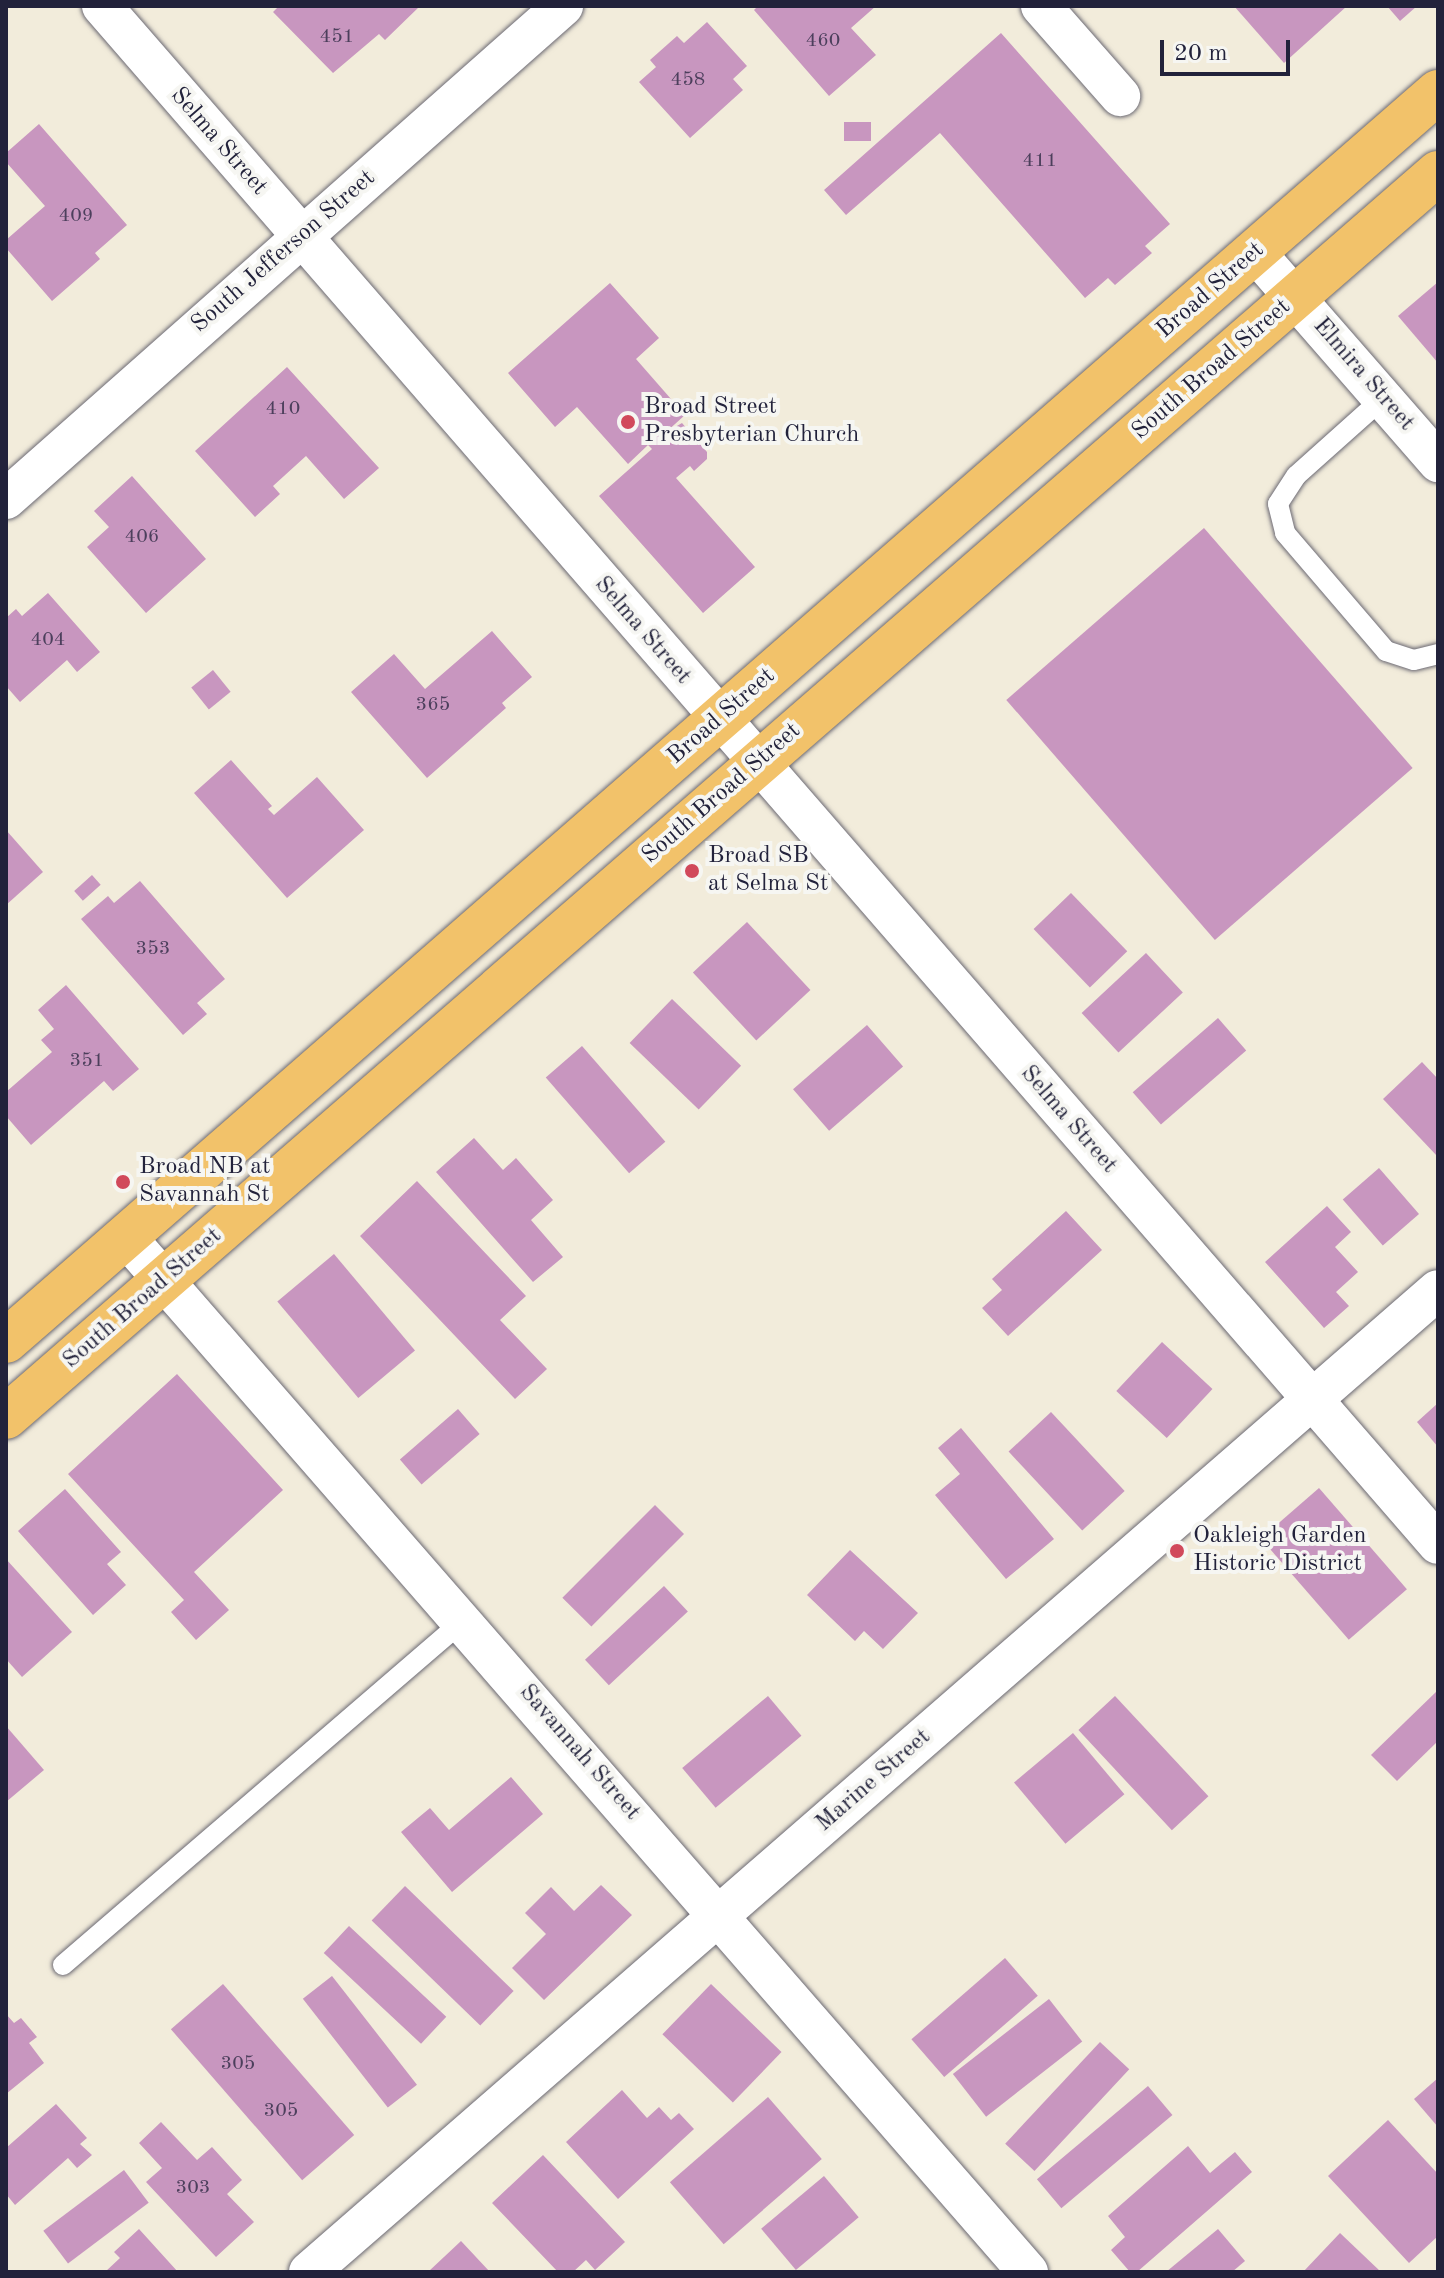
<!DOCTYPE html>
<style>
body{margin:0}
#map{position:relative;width:1444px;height:2278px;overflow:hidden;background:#f2ecdb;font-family:"Old Standard TT",serif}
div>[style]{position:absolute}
.building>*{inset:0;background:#c896bf;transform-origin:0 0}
.roads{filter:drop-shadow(0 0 2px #6b6973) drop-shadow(0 0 2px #6b6973)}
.lane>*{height:20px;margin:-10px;padding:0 10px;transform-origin:10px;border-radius:10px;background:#fff}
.street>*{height:40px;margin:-20px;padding:0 20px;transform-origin:20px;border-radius:20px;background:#fff}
.primary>*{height:44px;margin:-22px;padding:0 22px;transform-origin:22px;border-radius:22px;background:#f2c26a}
.dots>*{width:22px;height:22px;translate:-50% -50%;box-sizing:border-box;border:4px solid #f6f6f2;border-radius:50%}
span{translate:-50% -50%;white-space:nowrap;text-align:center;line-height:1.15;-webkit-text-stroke:8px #f6f6f2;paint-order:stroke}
.number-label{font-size:20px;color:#4c3f5c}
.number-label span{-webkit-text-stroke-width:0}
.street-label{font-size:24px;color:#22223b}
.poi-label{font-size:24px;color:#22223b}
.left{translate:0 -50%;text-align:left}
.frame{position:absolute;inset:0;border:8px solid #22223b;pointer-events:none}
.scale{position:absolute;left:1160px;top:40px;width:130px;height:36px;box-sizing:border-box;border:4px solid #22223b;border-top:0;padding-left:10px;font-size:24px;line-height:28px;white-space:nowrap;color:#22223b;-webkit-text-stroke:6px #f6f6f2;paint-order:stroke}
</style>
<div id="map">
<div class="building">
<i style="clip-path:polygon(279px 6px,420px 6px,385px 40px,379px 34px,333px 73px,273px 12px)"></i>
<i style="clip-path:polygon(758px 6px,876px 6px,851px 28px,876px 55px,829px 96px,754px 10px)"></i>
<i style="clip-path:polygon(1234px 6px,1347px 6px,1284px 63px)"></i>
<i style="clip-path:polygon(1387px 6px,1417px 6px,1400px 21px)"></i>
<i style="clip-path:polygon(707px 22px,747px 66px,733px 79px,743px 90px,690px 138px,639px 82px,656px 67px,650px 60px,677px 36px,684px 43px)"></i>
<i style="clip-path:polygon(1001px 33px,1170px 224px,1145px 246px,1152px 253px,1115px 285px,1108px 278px,1085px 298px,940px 133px,846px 215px,824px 190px)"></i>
<i style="left:844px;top:122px;width:27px;height:19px"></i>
<i style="clip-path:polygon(39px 124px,127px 225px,95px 253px,100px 259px,52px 301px,6px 248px,6px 240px,45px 206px,6px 162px,6px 153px)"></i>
<i style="clip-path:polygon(1438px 282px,1438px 363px,1398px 316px)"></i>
<i style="clip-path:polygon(610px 283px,659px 338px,636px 359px,685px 415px,665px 433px,682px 423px,707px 452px,707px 459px,694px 471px,690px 466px,676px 478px,755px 567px,703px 613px,599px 496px,652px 449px,648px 445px,628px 464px,577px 407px,555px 427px,508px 373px)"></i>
<i style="clip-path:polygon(287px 367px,379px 468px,344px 499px,306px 456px,273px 486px,280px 494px,255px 517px,195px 451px)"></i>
<i style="clip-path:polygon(132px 476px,206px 559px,146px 613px,87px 547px,109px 527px,94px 511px)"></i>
<i style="left:1204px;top:528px;width:318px;height:262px;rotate:49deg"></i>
<i style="clip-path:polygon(48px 593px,100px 652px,77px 672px,67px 660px,20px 702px,6px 686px,6px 618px,16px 609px,22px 616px)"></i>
<i style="clip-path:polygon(492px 631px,532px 677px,502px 703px,506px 708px,427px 778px,351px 692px,394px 654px,425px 689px)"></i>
<i style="left:213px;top:670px;width:28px;height:28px;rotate:51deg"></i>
<i style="clip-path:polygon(231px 760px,272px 806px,268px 809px,274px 815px,317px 777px,364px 830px,287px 898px,194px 793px)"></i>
<i style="clip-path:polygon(6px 830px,43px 872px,6px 905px)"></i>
<i style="left:92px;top:875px;width:13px;height:24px;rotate:48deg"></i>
<i style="clip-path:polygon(140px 881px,225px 979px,197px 1003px,207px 1014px,183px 1035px,81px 919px,108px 896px,114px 903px)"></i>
<i style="left:1071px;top:893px;width:81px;height:52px;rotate:46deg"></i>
<i style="left:747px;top:922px;width:93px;height:74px;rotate:47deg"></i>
<i style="left:1146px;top:953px;width:54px;height:88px;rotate:47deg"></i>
<i style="clip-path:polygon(66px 985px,139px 1069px,113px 1091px,104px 1081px,31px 1145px,6px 1116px,6px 1092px,52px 1052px,41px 1040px,54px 1029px,38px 1010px)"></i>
<i style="left:672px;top:999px;width:96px;height:61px;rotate:44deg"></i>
<i style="left:1218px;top:1018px;width:43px;height:113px;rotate:49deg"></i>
<i style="left:867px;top:1025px;width:55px;height:98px;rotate:49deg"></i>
<i style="left:582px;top:1046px;width:127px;height:48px;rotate:49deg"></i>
<i style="clip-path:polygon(1422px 1062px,1438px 1079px,1438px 1157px,1383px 1099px)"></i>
<i style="clip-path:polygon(474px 1138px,503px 1170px,516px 1158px,553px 1200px,531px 1220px,563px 1257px,533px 1282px,436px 1172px)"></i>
<i style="left:1379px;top:1168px;width:61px;height:48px;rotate:49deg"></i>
<i style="clip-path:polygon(417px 1181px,526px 1296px,500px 1320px,547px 1369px,515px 1399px,360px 1236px)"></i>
<i style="clip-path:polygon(1327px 1206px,1351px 1232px,1335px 1247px,1358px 1272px,1336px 1292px,1349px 1306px,1324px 1328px,1265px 1262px)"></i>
<i style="clip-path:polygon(1066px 1211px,1102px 1250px,1008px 1336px,982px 1308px,1002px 1290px,992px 1279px)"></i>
<i style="left:334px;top:1254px;width:126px;height:74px;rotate:50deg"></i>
<i style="left:1162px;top:1342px;width:69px;height:67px;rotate:43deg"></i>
<i style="clip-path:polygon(177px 1374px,283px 1490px,194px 1572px,229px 1610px,196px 1640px,171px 1612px,184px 1600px,68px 1474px)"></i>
<i style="clip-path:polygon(1438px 1403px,1438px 1447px,1417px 1422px)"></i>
<i style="left:458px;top:1409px;width:33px;height:77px;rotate:49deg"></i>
<i style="left:1051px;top:1412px;width:108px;height:58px;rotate:47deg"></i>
<i style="clip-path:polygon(961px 1428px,1054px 1539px,1006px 1579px,935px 1495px,960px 1474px,938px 1448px)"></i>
<i style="left:1319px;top:1488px;width:134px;height:77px;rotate:49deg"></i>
<i style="clip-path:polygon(65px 1489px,121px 1552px,107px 1564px,126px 1585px,93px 1615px,18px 1531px)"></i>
<i style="left:655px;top:1505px;width:41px;height:131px;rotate:45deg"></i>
<i style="clip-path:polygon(850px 1550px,918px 1613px,883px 1649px,864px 1631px,855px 1641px,807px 1595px)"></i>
<i style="clip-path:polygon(6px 1559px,72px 1632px,22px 1677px,6px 1659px)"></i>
<i style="left:664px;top:1586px;width:35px;height:108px;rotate:47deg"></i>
<i style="clip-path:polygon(1438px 1690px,1438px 1741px,1397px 1781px,1371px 1755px)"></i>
<i style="left:768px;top:1696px;width:52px;height:112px;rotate:50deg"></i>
<i style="left:1115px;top:1696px;width:137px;height:50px;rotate:47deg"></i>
<i style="clip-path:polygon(6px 1726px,44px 1770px,6px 1802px)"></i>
<i style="left:1073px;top:1733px;width:80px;height:77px;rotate:50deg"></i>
<i style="clip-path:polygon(511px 1777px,543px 1814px,452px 1892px,401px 1832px,430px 1808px,449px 1830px)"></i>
<i style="clip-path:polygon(601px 1885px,632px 1915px,544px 2000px,512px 1968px,546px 1934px,525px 1913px,551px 1887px,574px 1911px)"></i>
<i style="left:405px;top:1886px;width:151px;height:48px;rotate:44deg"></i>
<i style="left:349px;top:1926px;width:133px;height:37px;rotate:43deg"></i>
<i style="left:1005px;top:1958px;width:50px;height:124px;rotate:49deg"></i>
<i style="left:332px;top:1976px;width:138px;height:37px;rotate:52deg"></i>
<i style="left:223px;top:1984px;width:200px;height:69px;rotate:49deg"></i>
<i style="left:711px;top:1984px;width:98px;height:70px;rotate:44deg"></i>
<i style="left:1049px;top:1999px;width:54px;height:122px;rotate:52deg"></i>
<i style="clip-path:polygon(6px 2014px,14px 2023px,21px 2018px,37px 2037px,29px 2043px,44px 2063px,6px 2094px)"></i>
<i style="left:1100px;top:2042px;width:40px;height:139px;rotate:43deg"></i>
<i style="clip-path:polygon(1438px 2078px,1438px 2127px,1414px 2099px)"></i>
<i style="left:1148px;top:2086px;width:38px;height:145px;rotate:50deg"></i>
<i style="clip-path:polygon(622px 2090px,647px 2118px,659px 2107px,671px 2120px,679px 2113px,694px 2129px,618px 2199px,566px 2142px)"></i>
<i style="left:768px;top:2097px;width:82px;height:130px;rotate:49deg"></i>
<i style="clip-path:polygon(56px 2104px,87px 2138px,80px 2144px,92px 2155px,77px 2168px,68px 2158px,15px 2205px,6px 2194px,6px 2148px)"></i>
<i style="clip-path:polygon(1388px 2120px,1438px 2174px,1438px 2236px,1409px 2263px,1328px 2176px)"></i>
<i style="clip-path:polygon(161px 2122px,197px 2160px,212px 2147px,242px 2180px,227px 2194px,254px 2222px,216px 2257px,146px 2182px,162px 2168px,139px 2143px)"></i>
<i style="clip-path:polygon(1188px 2146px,1210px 2173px,1235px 2152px,1252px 2172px,1137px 2272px,1130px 2272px,1111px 2250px,1125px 2237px,1108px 2216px)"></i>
<i style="clip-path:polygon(543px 2155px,625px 2242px,595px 2270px,586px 2260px,573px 2272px,558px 2272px,492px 2203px)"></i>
<i style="left:124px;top:2170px;width:41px;height:101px;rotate:53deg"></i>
<i style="left:824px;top:2176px;width:54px;height:82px;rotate:50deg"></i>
<i style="clip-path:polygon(139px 2229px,178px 2272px,105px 2272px,120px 2258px,114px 2252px)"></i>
<i style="clip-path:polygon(1218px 2229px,1245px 2261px,1232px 2272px,1166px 2272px)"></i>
<i style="clip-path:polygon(1340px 2233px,1381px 2272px,1303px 2272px)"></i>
<i style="clip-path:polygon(461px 2241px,490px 2272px,428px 2272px)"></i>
</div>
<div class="roads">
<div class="lane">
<i style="left:1382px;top:399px;width:115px;rotate:138.2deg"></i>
<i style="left:1296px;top:476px;width:33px;rotate:123deg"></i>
<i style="left:1278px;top:504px;width:30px;rotate:76deg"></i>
<i style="left:1285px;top:533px;width:155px;rotate:49.4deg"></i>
<i style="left:1386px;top:651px;width:29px;rotate:18deg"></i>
<i style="left:1414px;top:660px;width:25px;rotate:-14deg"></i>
<i style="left:63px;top:1965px;width:528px;rotate:-40.7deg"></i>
</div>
<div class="street">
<i style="left:102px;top:6px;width:2037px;rotate:49.02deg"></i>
<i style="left:1041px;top:6px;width:120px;rotate:48.7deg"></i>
<i style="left:1255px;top:252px;width:279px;rotate:48.9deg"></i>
<i style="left:6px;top:499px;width:744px;rotate:-41.51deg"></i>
<i style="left:126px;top:1237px;width:1373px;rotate:48.93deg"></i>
<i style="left:309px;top:2272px;width:1496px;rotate:-41.02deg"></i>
</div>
<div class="primary">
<i style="left:6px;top:1341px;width:1900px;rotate:-41.1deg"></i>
<i style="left:6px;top:1417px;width:1897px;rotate:-40.98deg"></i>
</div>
</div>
<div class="dots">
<i style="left:628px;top:422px;background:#d1495b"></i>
<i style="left:692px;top:871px;background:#d1495b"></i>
<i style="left:123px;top:1182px;background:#d1495b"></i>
<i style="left:1177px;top:1551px;background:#d1495b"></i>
</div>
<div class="number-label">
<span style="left:337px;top:37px">451</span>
<span style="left:823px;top:41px">460</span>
<span style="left:688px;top:80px">458</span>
<span style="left:1040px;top:161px">411</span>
<span style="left:76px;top:216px">409</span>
<span style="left:283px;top:409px">410</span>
<span style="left:142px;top:537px">406</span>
<span style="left:48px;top:640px">404</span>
<span style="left:433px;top:705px">365</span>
<span style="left:153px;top:949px">353</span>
<span style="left:87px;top:1061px">351</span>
<span style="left:238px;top:2064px">305</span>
<span style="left:281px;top:2111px">305</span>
<span style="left:193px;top:2188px">303</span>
</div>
<div class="street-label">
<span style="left:218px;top:142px;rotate:49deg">Selma Street</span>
<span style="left:284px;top:252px;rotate:-41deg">South Jefferson Street</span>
<span style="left:1211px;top:291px;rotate:-41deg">Broad Street</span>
<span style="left:1212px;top:370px;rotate:-41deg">South Broad Street</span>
<span style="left:1363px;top:375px;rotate:49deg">Elmira Street</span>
<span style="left:642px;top:631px;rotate:49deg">Selma Street</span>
<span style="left:722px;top:717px;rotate:-41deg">Broad Street</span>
<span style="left:722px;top:794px;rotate:-41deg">South Broad Street</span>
<span style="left:1068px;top:1120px;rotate:49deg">Selma Street</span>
<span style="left:143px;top:1299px;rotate:-41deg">South Broad Street</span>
<span style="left:579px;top:1753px;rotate:49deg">Savannah Street</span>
<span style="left:874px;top:1781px;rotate:-41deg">Marine Street</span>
</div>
<div class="poi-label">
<span class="left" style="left:644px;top:422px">Broad Street<br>Presbyterian Church</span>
<span class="left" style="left:708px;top:871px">Broad SB<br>at Selma St</span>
<span class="left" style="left:139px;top:1182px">Broad NB at<br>Savannah St</span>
<span class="left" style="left:1193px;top:1551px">Oakleigh Garden<br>Historic District</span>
</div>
<div class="frame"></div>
<div class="scale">20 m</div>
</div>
